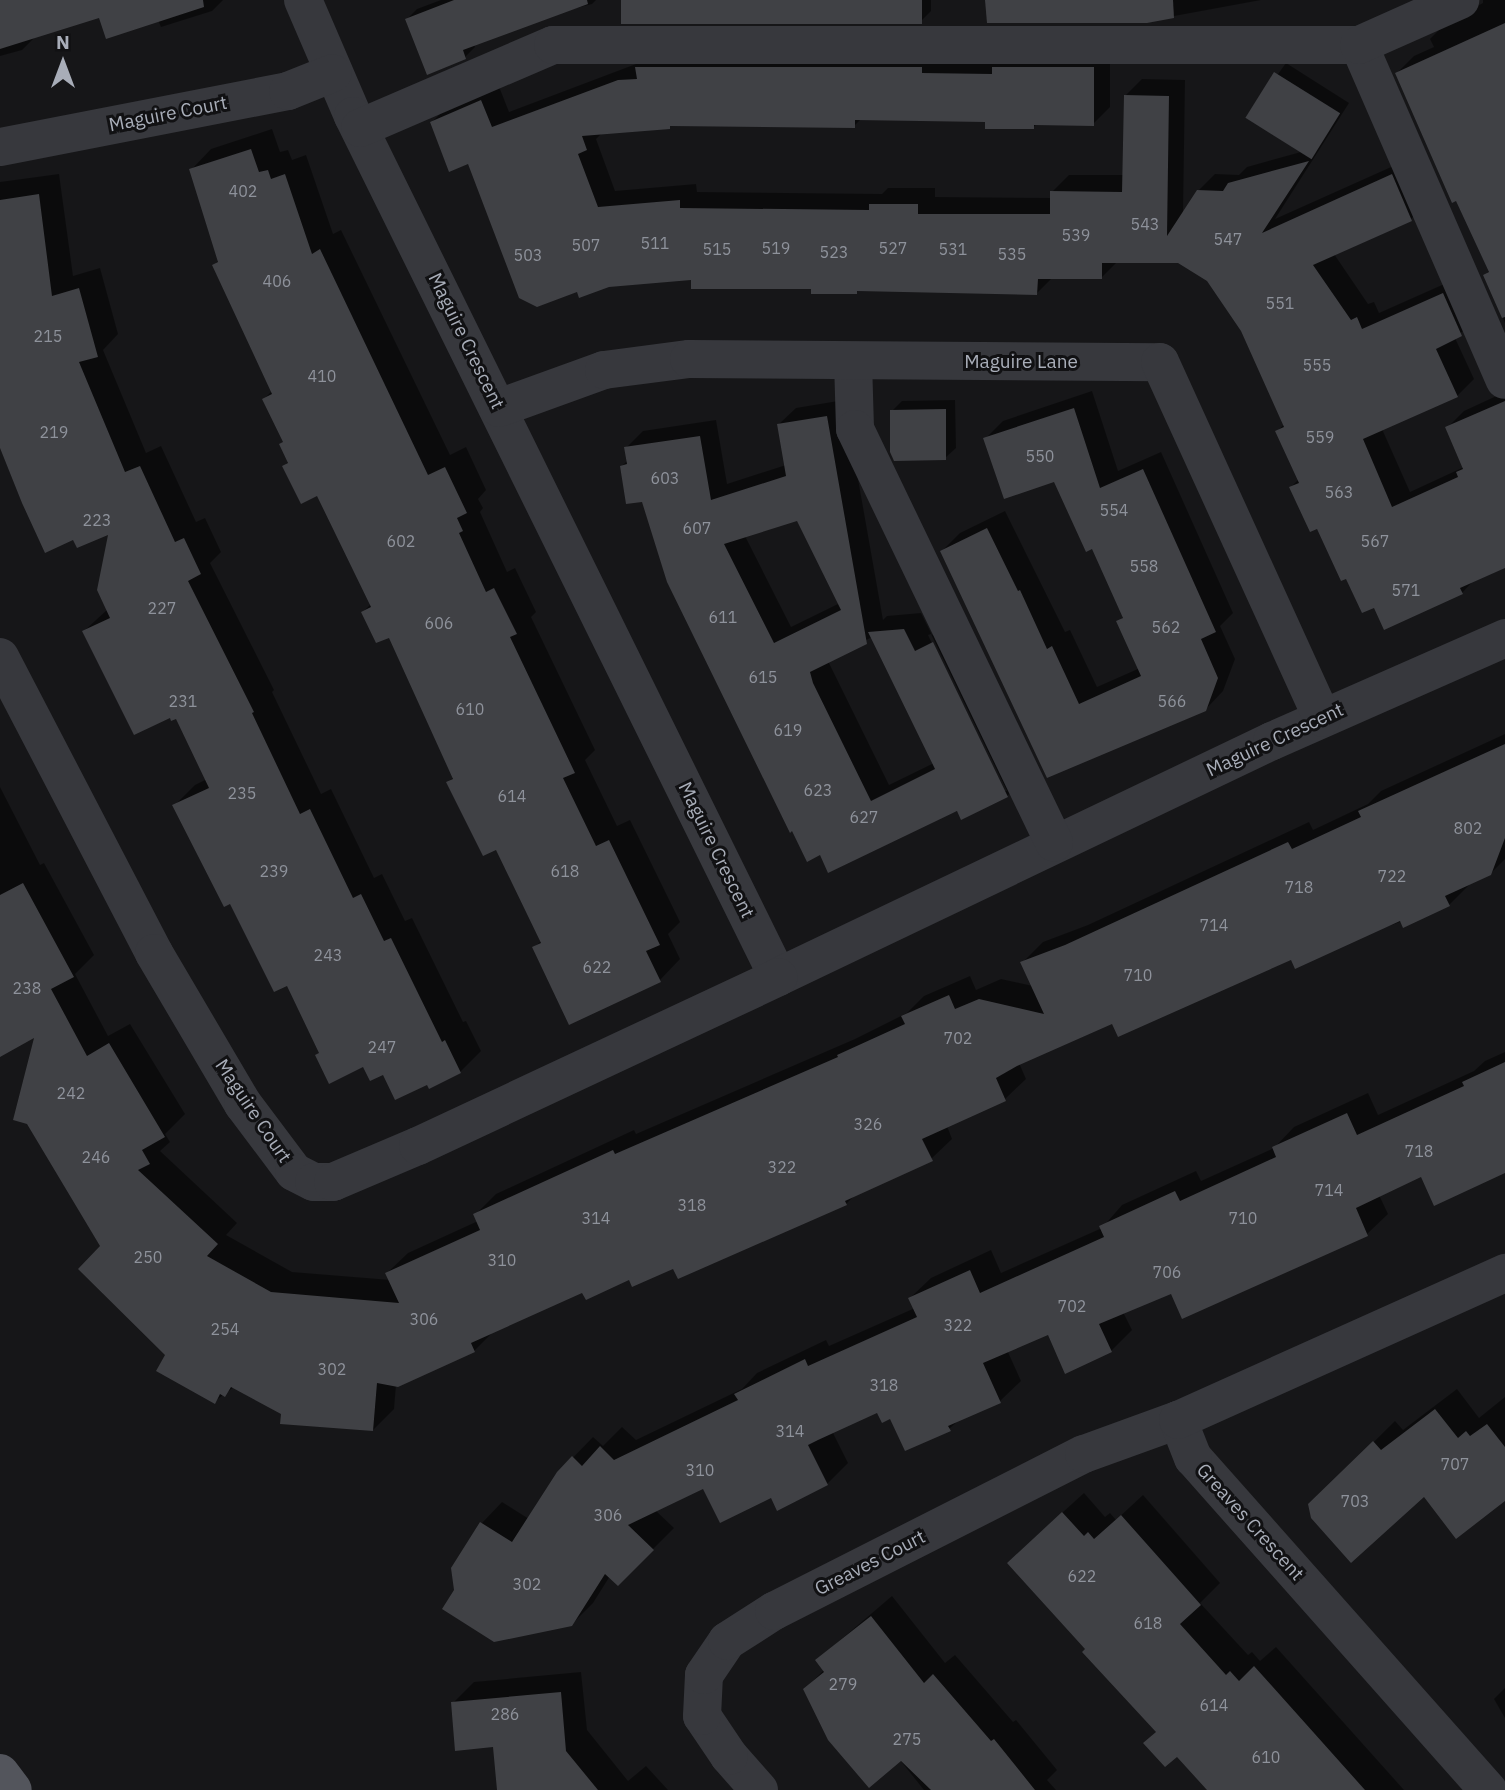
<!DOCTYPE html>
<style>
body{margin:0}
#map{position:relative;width:1505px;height:1790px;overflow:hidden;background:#161618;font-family:"IBM Plex Sans",sans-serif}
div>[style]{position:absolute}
.shadow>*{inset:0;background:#0007}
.building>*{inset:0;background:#404145;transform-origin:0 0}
.minor>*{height:38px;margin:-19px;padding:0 19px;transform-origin:19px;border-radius:19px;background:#37383d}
.major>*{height:38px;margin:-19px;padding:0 19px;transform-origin:19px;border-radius:19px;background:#53555c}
span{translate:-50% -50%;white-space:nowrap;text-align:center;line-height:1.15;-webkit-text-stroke:6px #111113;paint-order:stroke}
.number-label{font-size:16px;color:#8e929b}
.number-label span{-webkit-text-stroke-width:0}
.street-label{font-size:19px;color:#a8adb8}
.north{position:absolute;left:28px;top:28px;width:70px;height:70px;-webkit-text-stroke:5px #111113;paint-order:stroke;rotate:0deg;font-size:19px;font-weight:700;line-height:28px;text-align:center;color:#a8adb8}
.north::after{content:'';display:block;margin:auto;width:24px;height:32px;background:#a8adb8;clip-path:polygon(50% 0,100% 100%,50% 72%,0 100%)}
</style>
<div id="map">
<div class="shadow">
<i style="clip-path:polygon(0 0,223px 0,212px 11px,161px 27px,158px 20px,100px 16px,36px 36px,22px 50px,0 56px)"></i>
<i style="clip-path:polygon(441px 0,596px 0,592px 4px,557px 13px,474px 44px,475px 47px,465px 57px,407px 19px,417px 9px)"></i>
<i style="clip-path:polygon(623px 0,931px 0,931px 11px,921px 21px)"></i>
<i style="clip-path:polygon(987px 0,1261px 0,1147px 21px)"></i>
<i style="clip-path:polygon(1483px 0,1505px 0,1505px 323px,1485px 275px,1490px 270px,1397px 73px,1414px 56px,1434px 47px,1430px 39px,1447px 22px,1483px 3px)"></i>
<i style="clip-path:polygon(1110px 51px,1110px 107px,1093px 124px,1037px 123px,1033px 128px,987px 121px,862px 118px,854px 126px,672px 124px,669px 127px,603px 132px,596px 139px,615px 191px,696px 184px,697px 192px,882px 194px,888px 188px,935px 188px,935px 197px,1052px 198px,1052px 192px,1069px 175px,1124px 175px,1125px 96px,1142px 79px,1185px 80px,1183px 214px,1198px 191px,1215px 174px,1239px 175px,1247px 167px,1301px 152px,1247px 117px,1286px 63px,1349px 103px,1275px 219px,1409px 159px,1428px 202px,1411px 219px,1334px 254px,1368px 304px,1374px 302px,1379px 313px,1460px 277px,1478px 318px,1455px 338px,1474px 379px,1457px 396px,1382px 429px,1410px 492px,1464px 467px,1447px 428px,1464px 411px,1505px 392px,1505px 566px,1474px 580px,1462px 593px,1375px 605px,1347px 577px,1291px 487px,1299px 479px,1278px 431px,1284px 424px,1242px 330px,1208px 280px,1178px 261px,1118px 261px,1101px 278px,1052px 278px,1037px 293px,859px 289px,856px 293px,693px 278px,469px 162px,432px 122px,449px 105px,498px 84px,509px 112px,636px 64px)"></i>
<i style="clip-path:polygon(272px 129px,280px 152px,288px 150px,292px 160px,306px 155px,333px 234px,341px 230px,450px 455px,466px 447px,486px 490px,478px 499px,483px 508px,480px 512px,507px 572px,515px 568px,536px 612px,531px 617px,595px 750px,585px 760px,617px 826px,630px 820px,680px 922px,668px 934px,680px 959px,660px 980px,534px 948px,542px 940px,497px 847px,448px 782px,454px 777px,390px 635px,363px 612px,371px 604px,318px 494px,284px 466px,289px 461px,284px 441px,264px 399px,272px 391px,214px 265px,219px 260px,191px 170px,211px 149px)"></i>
<i style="clip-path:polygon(59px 174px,73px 276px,100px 268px,118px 334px,103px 350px,146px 453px,161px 446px,196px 522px,205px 518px,221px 552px,210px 563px,274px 690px,272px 692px,321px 794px,331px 789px,374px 878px,382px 874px,405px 921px,412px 918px,463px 1022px,466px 1021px,481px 1051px,460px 1072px,428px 1082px,384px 1073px,321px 1052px,288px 984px,231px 902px,174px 806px,195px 785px,207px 779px,177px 717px,84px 631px,108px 609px,110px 532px,74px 538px,0 443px,0 182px)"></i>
<i style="clip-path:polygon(1092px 391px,1118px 471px,1161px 452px,1233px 613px,1220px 626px,1235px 659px,1223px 691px,1205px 710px,1048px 776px,942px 551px,960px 533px,1005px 511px,1065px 632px,1070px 630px,1097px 687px,1140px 668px,1119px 622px,1124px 616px,1093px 547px,1055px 480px,985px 439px,1003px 421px)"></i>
<i style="clip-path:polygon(evenodd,844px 400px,883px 620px,887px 616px,921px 613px,932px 635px,951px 626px,1024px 779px,1007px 796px,820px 853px,643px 500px,622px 466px,628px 460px,626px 448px,643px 431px,716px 420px,727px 484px,786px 465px,778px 425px,796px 408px,844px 400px,798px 519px,840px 603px,791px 627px,745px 536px,798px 519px,844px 400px,931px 634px,1007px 791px,1003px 791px,928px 635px,931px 634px,844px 400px,872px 637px,934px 763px,889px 785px,828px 661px,872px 637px)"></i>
<i style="clip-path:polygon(955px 400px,956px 448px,945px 458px,892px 411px,902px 401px)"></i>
<i style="clip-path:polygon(1505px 734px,1505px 859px,1490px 874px,1471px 883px,1449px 905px,1113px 1022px,1019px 1063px,1026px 1079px,1005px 1099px,947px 1126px,952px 1139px,931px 1159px,856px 1194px,846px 1204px,674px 1266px,583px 1291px,494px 1331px,474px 1351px,396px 1385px,394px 1409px,373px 1430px,283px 1413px,234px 1387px,215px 1401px,167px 1354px,102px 1247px,37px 1035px,0 1055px,0 787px,40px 865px,44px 863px,94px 955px,75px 974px,108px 1036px,130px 1024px,185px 1114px,165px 1134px,170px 1142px,160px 1151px,237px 1223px,226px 1235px,292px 1272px,391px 1280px,387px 1273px,408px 1253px,478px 1221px,475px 1215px,496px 1194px,634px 1130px,636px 1134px,855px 1039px,907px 1013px,924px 996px,970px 976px,976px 990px,1001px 979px,1033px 986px,1022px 963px,1043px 942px,1088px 925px,1309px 822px,1313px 830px,1368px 804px,1381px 791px)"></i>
<i style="clip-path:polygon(1505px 1052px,1505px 1172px,1422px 1175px,1379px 1195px,1388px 1214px,1367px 1234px,1171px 1291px,1123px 1312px,1132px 1330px,1111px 1351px,1048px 1332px,1007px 1350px,1021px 1381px,1000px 1401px,960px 1419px,949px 1429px,891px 1417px,878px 1411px,832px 1431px,848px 1463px,827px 1484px,771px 1496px,704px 1487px,655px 1510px,674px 1528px,618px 1584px,610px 1576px,593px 1603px,571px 1625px,456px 1590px,482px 1523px,502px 1502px,529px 1519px,558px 1473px,593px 1437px,603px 1446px,622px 1427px,636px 1440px,742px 1389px,757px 1373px,826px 1340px,829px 1346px,915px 1308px,910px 1298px,931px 1278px,991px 1250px,1001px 1273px,1102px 1228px,1122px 1205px,1196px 1171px,1201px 1181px,1274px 1148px,1294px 1127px,1368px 1093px,1378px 1115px,1474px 1071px,1485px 1061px)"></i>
<i style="clip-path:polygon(1457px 1389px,1479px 1418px,1505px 1397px,1505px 1499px,1424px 1495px,1310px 1505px,1395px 1421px,1403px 1430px)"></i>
<i style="clip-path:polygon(1084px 1493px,1105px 1517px,1110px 1513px,1116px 1520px,1143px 1495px,1220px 1583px,1200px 1603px,1248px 1655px,1252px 1652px,1260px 1661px,1276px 1647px,1404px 1790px,1209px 1790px,1088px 1649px,1030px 1542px)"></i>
<i style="clip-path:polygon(892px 1596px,945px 1663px,955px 1655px,1013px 1722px,1016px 1720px,1057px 1770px,1047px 1780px,1056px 1790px,924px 1790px,900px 1760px,805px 1689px,825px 1669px,817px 1660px)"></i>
<i style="clip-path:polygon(581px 1672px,587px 1730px,628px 1781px,646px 1766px,668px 1790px,498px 1790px,495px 1745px,453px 1703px,474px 1682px)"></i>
<i style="clip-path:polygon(1505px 1688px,1505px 1718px,1494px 1699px)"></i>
</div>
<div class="building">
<i style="clip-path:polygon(0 0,203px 0,204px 7px,106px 39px,99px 18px,0 49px)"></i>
<i style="clip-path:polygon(454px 0,587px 0,588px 4px,463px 50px,466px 59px,427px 75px,405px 19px)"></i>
<i style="left:621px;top:0;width:301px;height:24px"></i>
<i style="clip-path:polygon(985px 0,1173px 0,1174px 18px,1147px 23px,987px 23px)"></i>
<i style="clip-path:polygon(1505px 23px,1505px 317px,1502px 318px,1483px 275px,1489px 272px,1456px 201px,1452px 203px,1395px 73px)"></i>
<i style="clip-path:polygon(635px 67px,922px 67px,922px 73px,992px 74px,992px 67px,1094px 67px,1094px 126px,1034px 125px,1034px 129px,985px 129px,985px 122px,855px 120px,855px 128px,670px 126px,670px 129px,582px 136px,587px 150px,578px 154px,598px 207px,680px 200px,680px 208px,869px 210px,869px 204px,918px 204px,918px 214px,1050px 214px,1050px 191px,1122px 192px,1124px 95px,1169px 96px,1167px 236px,1197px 190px,1223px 191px,1228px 183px,1309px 161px,1262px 233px,1392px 174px,1412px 221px,1313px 265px,1351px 320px,1357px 317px,1362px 329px,1443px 293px,1462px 336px,1436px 349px,1458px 397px,1363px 439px,1392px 507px,1458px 477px,1456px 472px,1463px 469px,1445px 427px,1505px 401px,1505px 568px,1460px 588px,1463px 594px,1384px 630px,1374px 608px,1362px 613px,1346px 579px,1341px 581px,1317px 529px,1310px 532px,1289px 487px,1299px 483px,1275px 431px,1284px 427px,1241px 331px,1207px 281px,1178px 263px,1102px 263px,1102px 279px,1038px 279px,1037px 295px,857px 291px,857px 294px,811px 294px,811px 289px,691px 289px,691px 280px,609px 287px,579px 298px,577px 292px,537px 307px,519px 298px,468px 164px,449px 172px,430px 122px,481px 100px,492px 127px,618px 80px,637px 79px)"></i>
<i style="left:1274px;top:72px;width:78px;height:54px;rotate:32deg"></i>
<i style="clip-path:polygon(251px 149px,259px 172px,268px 170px,271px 179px,285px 174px,312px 254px,320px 249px,428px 475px,445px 467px,467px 513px,457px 518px,463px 531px,459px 533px,486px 592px,494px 588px,517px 634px,510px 637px,575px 773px,563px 778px,596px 846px,609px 840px,660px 945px,646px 951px,661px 982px,569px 1025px,532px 947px,541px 943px,496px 850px,483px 856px,446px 782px,453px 779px,389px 638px,376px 643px,361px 612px,371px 607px,317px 496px,301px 504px,282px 466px,288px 463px,279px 444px,283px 442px,262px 399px,272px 394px,212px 265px,218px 262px,189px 169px)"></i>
<i style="clip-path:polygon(39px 194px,52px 296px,79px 288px,98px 357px,79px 362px,125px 472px,140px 466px,175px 542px,184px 538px,201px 574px,188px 581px,254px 712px,252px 713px,300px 814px,310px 809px,353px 898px,361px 894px,384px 941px,391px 938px,442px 1042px,445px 1040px,461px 1073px,429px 1089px,427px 1085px,395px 1100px,383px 1075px,370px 1081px,363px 1067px,329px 1084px,315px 1055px,319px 1053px,287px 986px,274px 992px,230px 904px,224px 907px,172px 805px,209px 788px,176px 719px,171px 721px,170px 718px,134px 735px,82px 631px,110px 618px,97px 590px,108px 535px,77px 548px,73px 540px,45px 553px,22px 503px,0 448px,0 200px)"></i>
<i style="clip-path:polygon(1074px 408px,1100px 488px,1143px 469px,1216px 632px,1201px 639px,1218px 678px,1206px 711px,1047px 778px,940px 551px,987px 528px,1018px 591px,1020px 590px,1047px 649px,1052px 646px,1079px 704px,1141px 676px,1116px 621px,1123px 618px,1092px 549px,1086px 552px,1054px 482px,1004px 499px,983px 438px)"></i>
<i style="clip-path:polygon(946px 409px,946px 460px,894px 461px,890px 452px,890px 410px)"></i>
<i style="clip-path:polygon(evenodd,827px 416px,867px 644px,810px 672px,813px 683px,871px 801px,935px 769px,868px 632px,904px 629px,915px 651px,933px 642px,1008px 797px,961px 820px,957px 811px,828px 873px,820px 855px,807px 862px,792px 831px,790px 833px,667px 582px,642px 502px,626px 504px,620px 466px,627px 464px,624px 447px,700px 436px,711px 500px,786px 476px,777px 424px,827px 416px,797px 521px,841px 610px,774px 643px,724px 544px,797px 521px)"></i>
<i style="clip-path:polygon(1505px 744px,1505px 838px,1491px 875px,1445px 896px,1450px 906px,1403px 928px,1400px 921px,1295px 969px,1291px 960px,1118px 1037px,1112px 1024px,1017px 1066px,996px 1078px,1006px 1101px,922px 1139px,933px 1161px,845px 1201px,847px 1205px,678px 1279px,673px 1269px,632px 1287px,629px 1280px,586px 1300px,582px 1293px,471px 1343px,475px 1352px,398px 1387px,377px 1383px,373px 1431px,280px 1424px,281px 1414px,231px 1387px,225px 1397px,220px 1394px,215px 1404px,156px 1371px,165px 1355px,78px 1269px,100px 1246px,27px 1124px,13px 1120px,34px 1038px,0 1057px,0 895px,23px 883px,74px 977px,51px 989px,87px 1056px,109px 1043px,165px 1137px,142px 1150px,150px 1164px,138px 1170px,218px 1244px,207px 1256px,271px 1292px,399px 1303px,385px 1273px,480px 1230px,473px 1214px,613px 1150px,615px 1154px,838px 1057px,837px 1055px,905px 1024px,901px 1016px,949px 995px,955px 1009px,979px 999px,1044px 1014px,1020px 962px,1065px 945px,1288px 842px,1292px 849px,1361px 817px,1358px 811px)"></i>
<i style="clip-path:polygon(1505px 1062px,1505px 1173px,1434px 1206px,1421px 1177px,1356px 1208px,1368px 1236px,1182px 1319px,1171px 1294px,1099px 1324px,1112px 1352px,1065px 1374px,1048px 1335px,983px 1363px,1001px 1403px,948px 1426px,951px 1431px,905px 1451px,890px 1419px,882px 1423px,877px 1413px,818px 1440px,808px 1445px,828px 1485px,777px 1511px,771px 1498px,720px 1523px,703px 1489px,628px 1525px,654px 1550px,618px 1586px,605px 1574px,572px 1626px,494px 1642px,442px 1609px,454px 1590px,451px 1568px,480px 1522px,512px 1542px,557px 1472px,572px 1456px,582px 1466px,600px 1446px,614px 1460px,738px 1400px,734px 1394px,805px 1359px,808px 1366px,917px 1317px,908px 1298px,970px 1270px,980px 1293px,1104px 1237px,1099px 1226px,1175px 1191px,1180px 1201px,1276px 1157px,1272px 1147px,1347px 1113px,1357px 1135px,1464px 1086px,1462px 1082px)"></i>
<i style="clip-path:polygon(1435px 1409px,1458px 1438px,1466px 1431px,1470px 1436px,1487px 1424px,1505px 1447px,1505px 1501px,1456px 1539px,1424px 1497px,1351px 1563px,1311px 1518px,1308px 1504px,1373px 1441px,1381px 1450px)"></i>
<i style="clip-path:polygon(1062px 1512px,1084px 1536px,1088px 1532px,1094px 1539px,1121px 1515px,1201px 1605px,1180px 1624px,1226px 1675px,1230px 1671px,1239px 1681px,1254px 1666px,1365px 1790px,1207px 1790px,1177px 1757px,1165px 1767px,1143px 1743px,1156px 1732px,1082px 1652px,1085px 1649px,1007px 1563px)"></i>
<i style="clip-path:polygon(871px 1616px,924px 1683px,933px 1674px,991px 1741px,994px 1739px,1035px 1790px,931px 1790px,901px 1761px,869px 1788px,828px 1740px,803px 1689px,824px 1672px,815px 1660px)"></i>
<i style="clip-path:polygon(561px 1692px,566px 1751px,598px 1790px,497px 1790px,493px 1747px,455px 1751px,451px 1702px)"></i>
</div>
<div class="minor">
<i style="left:303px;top:0;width:126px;rotate:66.7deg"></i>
<i style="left:353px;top:116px;width:960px;rotate:63.73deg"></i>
<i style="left:778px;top:977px;width:547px;rotate:-25.54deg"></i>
<i style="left:1272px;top:741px;width:255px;rotate:-23.8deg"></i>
<i style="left:1359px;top:45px;width:365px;rotate:66.5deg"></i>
<i style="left:360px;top:128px;width:210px;rotate:-23.3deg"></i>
<i style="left:553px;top:45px;width:806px"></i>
<i style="left:1359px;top:45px;width:111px;rotate:-24deg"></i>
<i style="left:0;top:147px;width:293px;rotate:-11deg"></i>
<i style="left:288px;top:91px;width:48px;rotate:-21.8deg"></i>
<i style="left:853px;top:361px;width:68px;rotate:88.3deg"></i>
<i style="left:855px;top:429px;width:459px;rotate:64.3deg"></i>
<i style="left:499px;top:408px;width:112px;rotate:-19.9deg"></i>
<i style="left:604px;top:370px;width:86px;rotate:-7.4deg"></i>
<i style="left:689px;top:359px;width:471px;rotate:0.4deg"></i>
<i style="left:1160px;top:362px;width:391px;rotate:65.5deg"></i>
<i style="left:0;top:657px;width:334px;rotate:62.5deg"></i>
<i style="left:154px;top:953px;width:175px;rotate:59.5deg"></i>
<i style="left:243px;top:1104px;width:85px;rotate:53.1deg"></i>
<i style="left:294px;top:1172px;width:22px;rotate:27deg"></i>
<i style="left:314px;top:1182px;width:19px"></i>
<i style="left:333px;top:1182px;width:92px;rotate:-23deg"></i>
<i style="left:418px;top:1146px;width:398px;rotate:-25.1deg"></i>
<i style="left:759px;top:1790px;width:45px;rotate:-131.4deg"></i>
<i style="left:729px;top:1756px;width:48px;rotate:-124deg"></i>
<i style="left:702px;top:1716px;width:41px;rotate:-87.2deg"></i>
<i style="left:704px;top:1675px;width:41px;rotate:-55.9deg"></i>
<i style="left:727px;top:1641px;width:56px;rotate:-32.6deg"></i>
<i style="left:774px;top:1611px;width:347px;rotate:-26.9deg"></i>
<i style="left:1084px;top:1454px;width:100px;rotate:-19.9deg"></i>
<i style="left:1488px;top:1790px;width:444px;rotate:-131.6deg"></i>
<i style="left:1193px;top:1458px;width:41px;rotate:-111.5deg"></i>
<i style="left:1178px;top:1420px;width:359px;rotate:-24.2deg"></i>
</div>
<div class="major">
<i style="left:0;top:1773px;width:21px;rotate:53deg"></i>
</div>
<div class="number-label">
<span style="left:243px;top:191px">402</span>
<span style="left:1145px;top:224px">543</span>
<span style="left:1076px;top:235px">539</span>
<span style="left:1228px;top:239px">547</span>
<span style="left:655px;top:243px">511</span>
<span style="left:586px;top:245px">507</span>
<span style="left:776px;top:248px">519</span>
<span style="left:893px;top:248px">527</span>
<span style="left:717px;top:249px">515</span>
<span style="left:953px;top:249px">531</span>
<span style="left:834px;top:252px">523</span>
<span style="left:1012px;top:254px">535</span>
<span style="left:528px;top:255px">503</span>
<span style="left:277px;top:281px">406</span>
<span style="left:1280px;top:303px">551</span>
<span style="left:48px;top:336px">215</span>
<span style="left:1317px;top:365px">555</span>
<span style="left:322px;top:376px">410</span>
<span style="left:54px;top:432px">219</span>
<span style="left:1320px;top:437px">559</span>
<span style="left:1040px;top:456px">550</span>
<span style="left:665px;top:478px">603</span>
<span style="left:1339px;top:492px">563</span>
<span style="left:1114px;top:510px">554</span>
<span style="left:97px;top:520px">223</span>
<span style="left:697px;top:528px">607</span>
<span style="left:401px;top:541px">602</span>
<span style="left:1375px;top:541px">567</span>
<span style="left:1144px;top:566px">558</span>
<span style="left:1406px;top:590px">571</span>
<span style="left:162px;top:608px">227</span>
<span style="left:723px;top:617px">611</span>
<span style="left:439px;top:623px">606</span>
<span style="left:1166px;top:627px">562</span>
<span style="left:763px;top:677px">615</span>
<span style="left:183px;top:701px">231</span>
<span style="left:1172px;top:701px">566</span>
<span style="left:470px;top:709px">610</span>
<span style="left:788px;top:730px">619</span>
<span style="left:818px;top:790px">623</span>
<span style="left:242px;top:793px">235</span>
<span style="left:512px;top:796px">614</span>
<span style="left:864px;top:817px">627</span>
<span style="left:1468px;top:828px">802</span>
<span style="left:274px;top:871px">239</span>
<span style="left:565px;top:871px">618</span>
<span style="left:1392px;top:876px">722</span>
<span style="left:1299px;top:887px">718</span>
<span style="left:1214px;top:925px">714</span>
<span style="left:328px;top:955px">243</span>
<span style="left:597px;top:967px">622</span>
<span style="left:1138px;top:975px">710</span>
<span style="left:27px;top:988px">238</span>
<span style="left:958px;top:1038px">702</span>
<span style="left:382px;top:1047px">247</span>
<span style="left:71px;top:1093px">242</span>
<span style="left:868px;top:1124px">326</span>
<span style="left:1419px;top:1151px">718</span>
<span style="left:96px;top:1157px">246</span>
<span style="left:782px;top:1167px">322</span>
<span style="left:1329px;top:1190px">714</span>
<span style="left:692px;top:1205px">318</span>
<span style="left:596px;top:1218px">314</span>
<span style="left:1243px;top:1218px">710</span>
<span style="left:148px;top:1257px">250</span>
<span style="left:502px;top:1260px">310</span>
<span style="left:1167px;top:1272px">706</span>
<span style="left:1072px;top:1306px">702</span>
<span style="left:424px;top:1319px">306</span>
<span style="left:958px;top:1325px">322</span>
<span style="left:225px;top:1329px">254</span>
<span style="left:332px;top:1369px">302</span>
<span style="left:884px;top:1385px">318</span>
<span style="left:790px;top:1431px">314</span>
<span style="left:1455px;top:1464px">707</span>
<span style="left:700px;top:1470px">310</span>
<span style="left:1355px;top:1501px">703</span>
<span style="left:608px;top:1515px">306</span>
<span style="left:1082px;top:1576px">622</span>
<span style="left:527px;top:1584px">302</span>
<span style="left:1148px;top:1623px">618</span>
<span style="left:843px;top:1684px">279</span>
<span style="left:1214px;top:1705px">614</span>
<span style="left:505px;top:1714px">286</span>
<span style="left:907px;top:1739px">275</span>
<span style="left:1266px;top:1757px">610</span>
</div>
<div class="street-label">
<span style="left:168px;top:114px;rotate:-11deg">Maguire Court</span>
<span style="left:466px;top:341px;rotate:64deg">Maguire Crescent</span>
<span style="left:1021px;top:362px">Maguire Lane</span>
<span style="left:1275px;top:740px;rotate:-25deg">Maguire Crescent</span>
<span style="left:716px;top:850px;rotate:64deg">Maguire Crescent</span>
<span style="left:253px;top:1111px;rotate:56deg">Maguire Court</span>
<span style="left:1250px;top:1522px;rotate:48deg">Greaves Crescent</span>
<span style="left:870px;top:1563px;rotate:-27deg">Greaves Court</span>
</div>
<div class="north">N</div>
</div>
